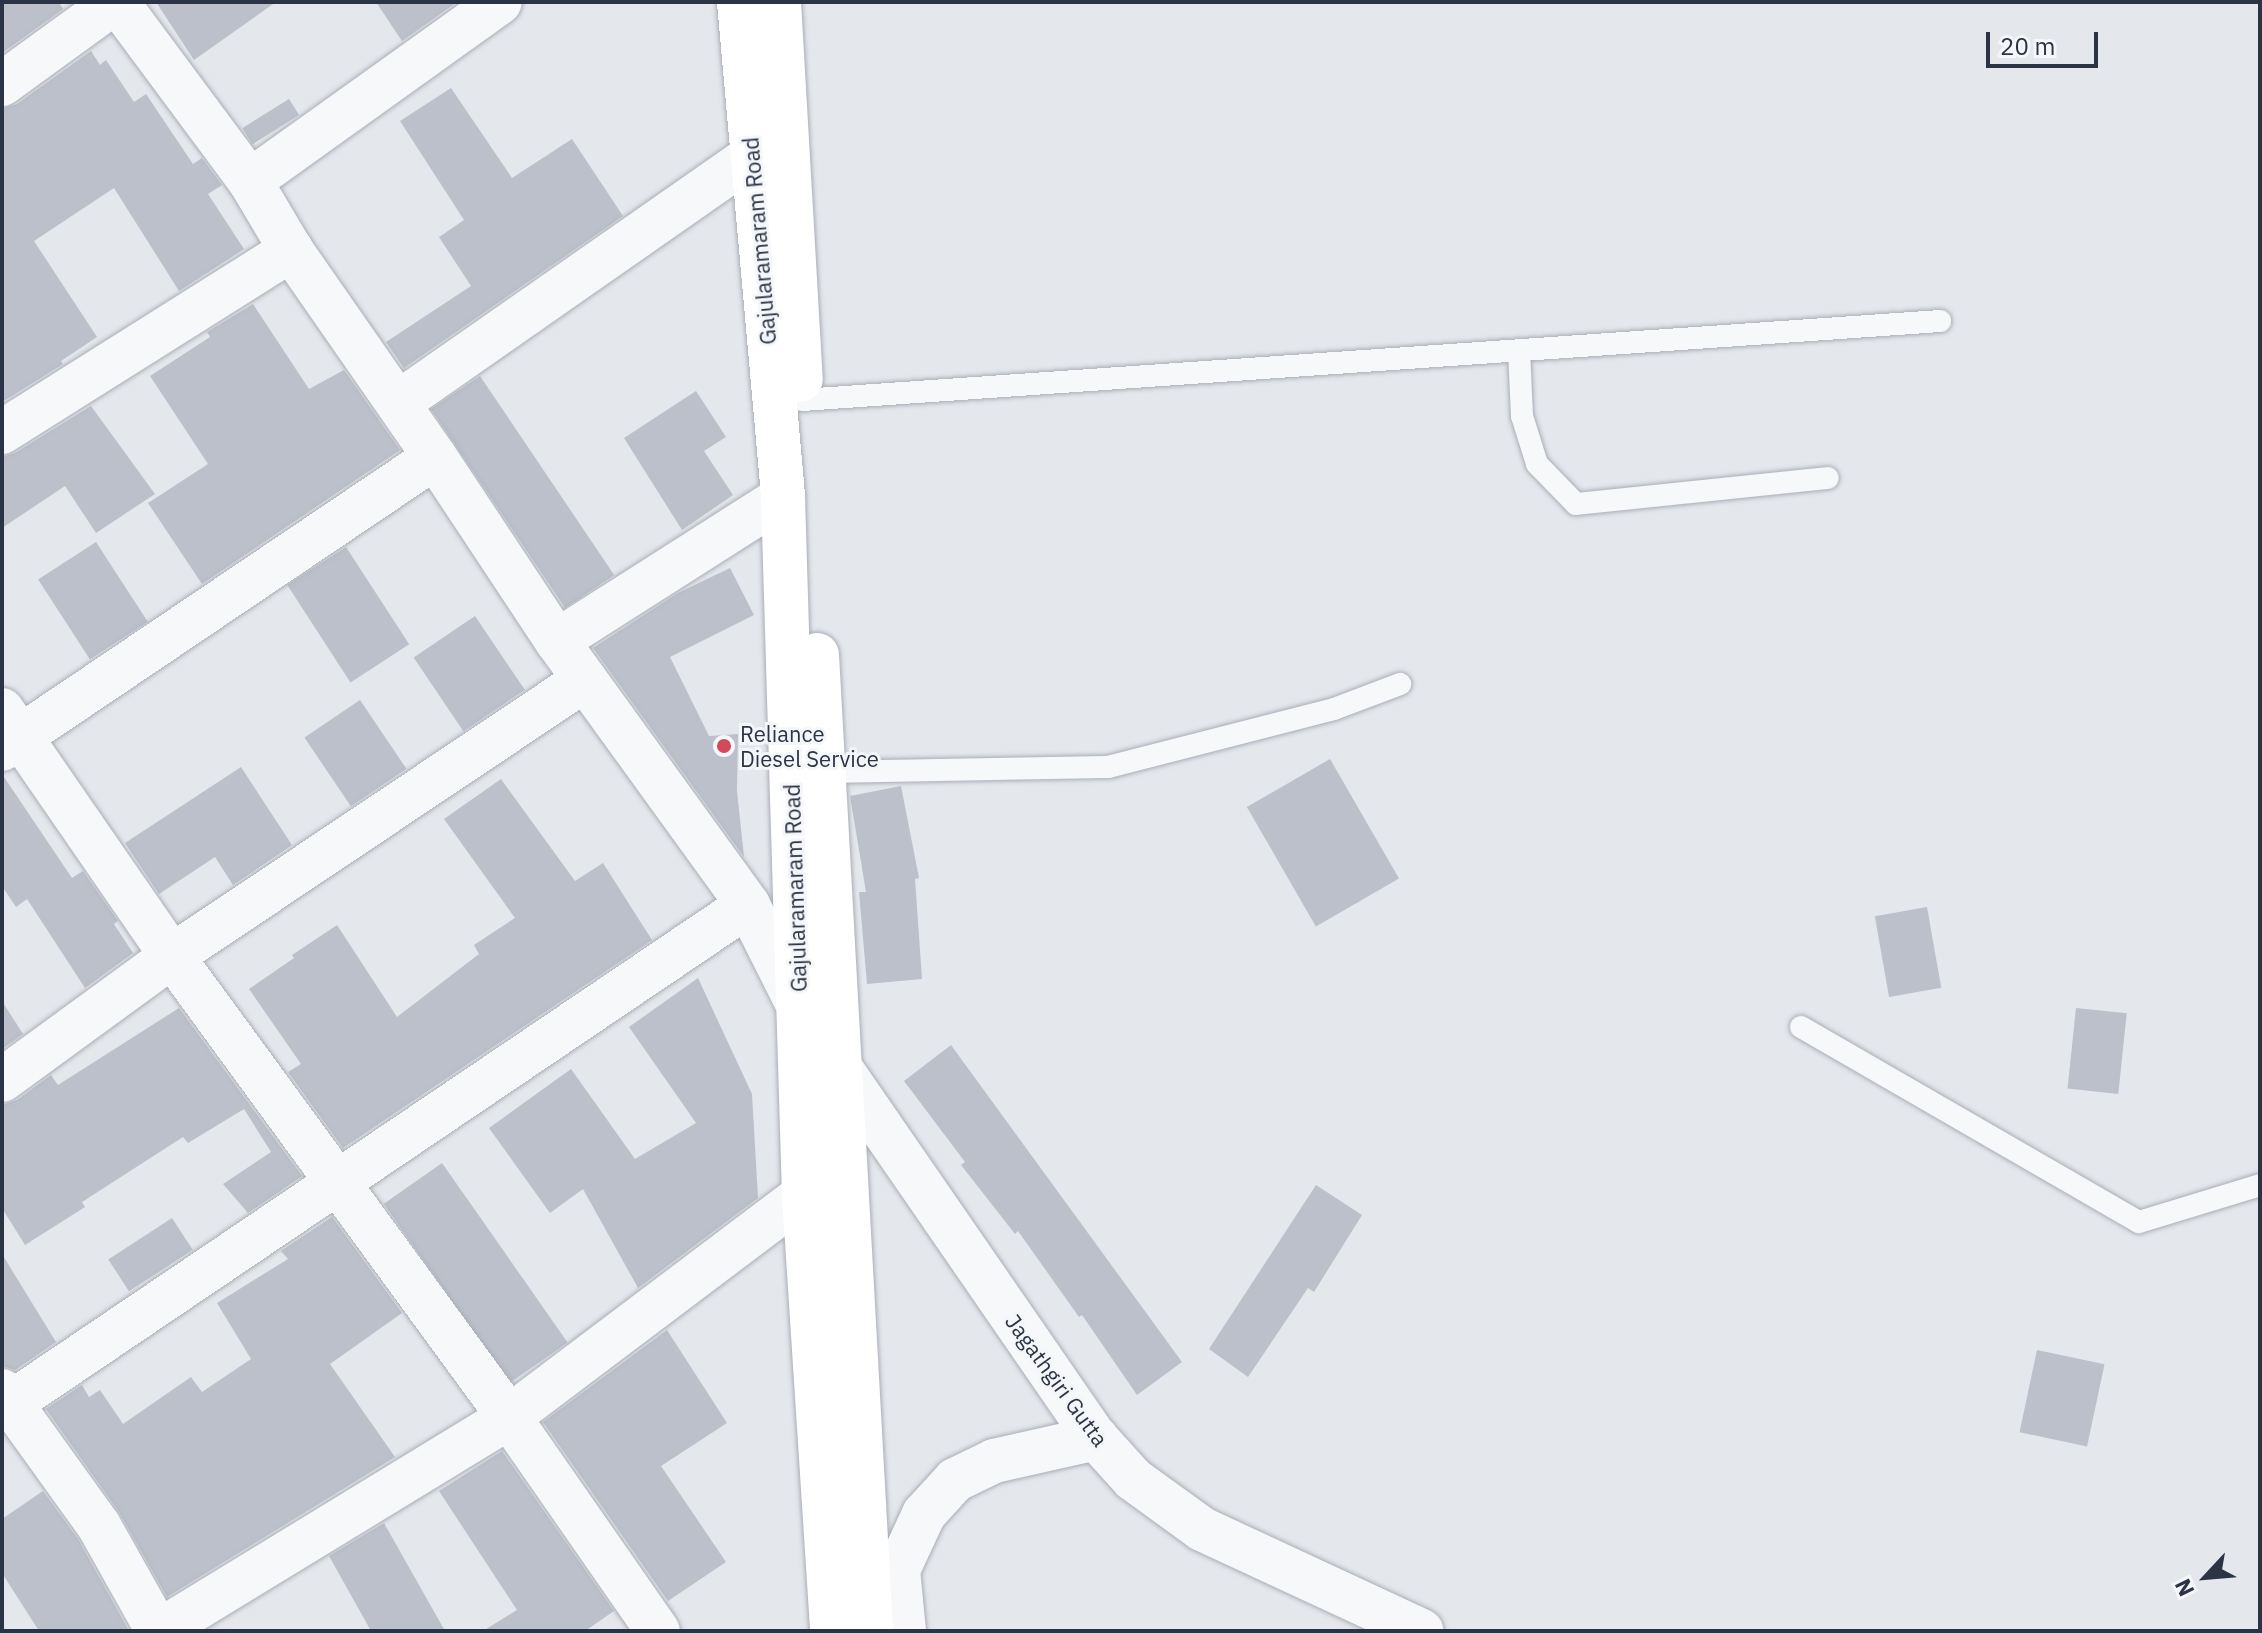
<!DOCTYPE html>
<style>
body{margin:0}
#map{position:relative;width:2262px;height:1633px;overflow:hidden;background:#e4e7ec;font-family:"IBM Plex Sans",sans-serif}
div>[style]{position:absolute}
.building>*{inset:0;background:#bbc0ca;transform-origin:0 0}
.roads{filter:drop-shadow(0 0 2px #a9aeb7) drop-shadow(0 0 2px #a9aeb7)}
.service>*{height:22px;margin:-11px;padding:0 11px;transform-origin:11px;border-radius:11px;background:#f7f8fa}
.minor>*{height:44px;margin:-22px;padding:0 22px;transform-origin:22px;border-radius:22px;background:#f7f8fa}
.tertiary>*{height:44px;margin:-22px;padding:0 22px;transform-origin:22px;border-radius:22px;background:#f7f8fa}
.secondary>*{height:44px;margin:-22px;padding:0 22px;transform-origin:22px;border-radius:22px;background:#fff}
.dots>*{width:22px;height:22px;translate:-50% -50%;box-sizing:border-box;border:4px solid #f4f6f9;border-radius:50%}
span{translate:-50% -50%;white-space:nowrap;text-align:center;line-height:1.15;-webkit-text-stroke:6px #f4f6f9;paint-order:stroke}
.street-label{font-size:22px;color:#2b3445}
.poi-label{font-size:22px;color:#2b3445}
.left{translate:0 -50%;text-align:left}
.frame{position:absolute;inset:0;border:4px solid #2b3445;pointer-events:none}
.north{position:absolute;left:2166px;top:1537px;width:80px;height:80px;-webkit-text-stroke:6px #f4f6f9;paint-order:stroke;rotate:244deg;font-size:22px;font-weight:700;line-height:32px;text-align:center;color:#2b3445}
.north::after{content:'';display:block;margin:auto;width:28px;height:36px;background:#2b3445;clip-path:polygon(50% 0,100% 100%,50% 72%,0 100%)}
.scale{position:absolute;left:1986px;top:32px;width:112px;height:36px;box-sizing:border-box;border:4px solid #2b3445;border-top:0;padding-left:10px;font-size:24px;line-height:28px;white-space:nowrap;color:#2b3445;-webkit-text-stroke:6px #f4f6f9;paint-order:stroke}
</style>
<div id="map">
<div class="building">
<i style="clip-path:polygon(2px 2px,59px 2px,63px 9px,2px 53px)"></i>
<i style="clip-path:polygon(156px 2px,276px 2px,194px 60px)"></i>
<i style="clip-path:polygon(376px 2px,457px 2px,402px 41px)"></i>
<i style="clip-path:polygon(91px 51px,100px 65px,106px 60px,134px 102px,146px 94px,193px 164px,202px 158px,222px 185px,208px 194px,244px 249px,179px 291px,114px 188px,34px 241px,97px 337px,61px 361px,63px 364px,2px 402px,2px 109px,17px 104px)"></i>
<i style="clip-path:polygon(451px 88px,512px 178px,572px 139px,623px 216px,404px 368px,386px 342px,471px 286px,439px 237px,464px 220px,400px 121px)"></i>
<i style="left:289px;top:99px;width:19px;height:55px;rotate:58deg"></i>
<i style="clip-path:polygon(253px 304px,309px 389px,344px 370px,400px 450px,202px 584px,148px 503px,208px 464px,150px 376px,210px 337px,207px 332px)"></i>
<i style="left:480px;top:376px;width:240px;height:59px;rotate:56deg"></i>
<i style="clip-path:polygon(696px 391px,726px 437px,704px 451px,733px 495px,682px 530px,624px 438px)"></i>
<i style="clip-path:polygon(91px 406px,155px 494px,96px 533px,65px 486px,2px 528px,2px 457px,15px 453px)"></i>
<i style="left:96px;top:542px;width:95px;height:69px;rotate:57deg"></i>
<i style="left:346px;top:547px;width:116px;height:70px;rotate:57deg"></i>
<i style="clip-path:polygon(730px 568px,754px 615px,670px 657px,709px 736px,738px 734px,737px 791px,744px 857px,593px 648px,678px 593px)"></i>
<i style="left:475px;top:616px;width:89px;height:74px;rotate:56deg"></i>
<i style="left:360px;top:700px;width:83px;height:67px;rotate:56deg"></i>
<i style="left:1330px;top:759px;width:138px;height:96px;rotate:60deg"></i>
<i style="clip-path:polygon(241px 767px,292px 845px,233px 885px,215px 857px,159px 894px,125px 843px)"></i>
<i style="clip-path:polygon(2px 774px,72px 878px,83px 871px,118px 921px,114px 924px,133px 953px,85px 988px,27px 899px,16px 907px,2px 886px)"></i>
<i style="clip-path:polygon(501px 779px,575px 881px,603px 863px,652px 940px,343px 1148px,288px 1072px,301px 1064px,249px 989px,294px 958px,292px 955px,337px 925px,397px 1017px,479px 954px,474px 945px,515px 918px,444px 819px)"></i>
<i style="clip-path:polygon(901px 786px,919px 878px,915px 879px,922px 979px,867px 984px,859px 892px,866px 892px,850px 796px)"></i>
<i style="left:1927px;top:907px;width:82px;height:53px;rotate:80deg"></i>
<i style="clip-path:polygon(698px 978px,752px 1094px,758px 1198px,638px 1288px,583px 1189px,550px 1213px,489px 1128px,571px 1069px,635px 1159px,696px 1123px,629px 1027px)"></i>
<i style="clip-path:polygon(2px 1001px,23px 1034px,2px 1049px)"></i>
<i style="clip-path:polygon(179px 1008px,302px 1176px,248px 1213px,223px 1184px,271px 1152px,244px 1109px,188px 1143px,183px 1137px,82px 1202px,85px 1207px,25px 1245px,2px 1208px,2px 1105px,17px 1100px,51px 1075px,58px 1085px)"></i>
<i style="left:2076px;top:1008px;width:51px;height:81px;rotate:6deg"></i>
<i style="clip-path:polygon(951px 1045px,1182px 1362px,1137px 1395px,1082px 1315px,1079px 1317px,1018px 1231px,1015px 1234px,961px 1165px,965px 1162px,904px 1081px)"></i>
<i style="left:442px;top:1163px;width:219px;height:71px;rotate:55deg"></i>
<i style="clip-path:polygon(1316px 1185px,1362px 1215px,1314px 1292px,1308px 1288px,1248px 1377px,1209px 1349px)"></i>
<i style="clip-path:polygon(332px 1217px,402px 1313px,330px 1364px,395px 1457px,167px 1597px,119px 1512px,46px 1409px,82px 1385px,89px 1397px,100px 1390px,123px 1424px,191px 1377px,202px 1392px,251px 1359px,217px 1303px,288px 1259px,281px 1251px)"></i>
<i style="left:172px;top:1218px;width:38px;height:76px;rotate:57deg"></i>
<i style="clip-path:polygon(2px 1254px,56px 1342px,15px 1370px,2px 1366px)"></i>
<i style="clip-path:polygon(667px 1330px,727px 1423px,661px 1466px,726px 1562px,668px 1601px,543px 1422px)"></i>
<i style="left:2037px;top:1350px;width:69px;height:84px;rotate:12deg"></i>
<i style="clip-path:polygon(502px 1451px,614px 1611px,585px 1631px,483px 1631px,517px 1610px,439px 1491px)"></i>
<i style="clip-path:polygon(43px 1491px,78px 1539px,128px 1629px,124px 1631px,39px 1631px,2px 1573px,2px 1519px)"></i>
<i style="clip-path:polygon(384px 1523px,445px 1631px,371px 1631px,329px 1556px)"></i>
</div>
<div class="roads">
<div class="service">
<i style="left:1519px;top:350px;width:66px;rotate:87.4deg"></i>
<i style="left:1522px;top:416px;width:50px;rotate:72.6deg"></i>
<i style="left:1537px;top:464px;width:56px;rotate:45.7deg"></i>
<i style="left:1576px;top:504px;width:253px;rotate:-5.9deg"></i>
<i style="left:802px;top:400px;width:1141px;rotate:-3.97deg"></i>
<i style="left:824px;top:772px;width:284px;rotate:-1deg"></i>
<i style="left:1108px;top:767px;width:233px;rotate:-14.4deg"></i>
<i style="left:1334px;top:709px;width:71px;rotate:-20.7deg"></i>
<i style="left:1801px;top:1027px;width:390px;rotate:30deg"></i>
<i style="left:2139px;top:1222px;width:127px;rotate:-17deg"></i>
</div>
<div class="minor">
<i style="left:117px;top:2px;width:223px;rotate:53.4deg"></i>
<i style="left:250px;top:181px;width:80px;rotate:59.3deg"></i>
<i style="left:291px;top:250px;width:252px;rotate:55.2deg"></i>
<i style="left:435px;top:457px;width:221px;rotate:56.5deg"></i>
<i style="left:557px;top:641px;width:326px;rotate:54.1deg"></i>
<i style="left:748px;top:905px;width:114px;rotate:63.4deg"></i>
<i style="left:2px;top:84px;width:140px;rotate:-36deg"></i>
<i style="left:250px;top:181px;width:307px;rotate:-35.6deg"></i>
<i style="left:398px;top:403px;width:430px;rotate:-34.9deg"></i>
<i style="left:2px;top:432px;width:342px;rotate:-32.2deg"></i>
<i style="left:557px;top:641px;width:268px;rotate:-32.5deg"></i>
<i style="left:2px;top:710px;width:299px;rotate:55.4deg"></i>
<i style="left:172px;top:956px;width:571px;rotate:53.83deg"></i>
<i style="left:509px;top:1417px;width:261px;rotate:55.2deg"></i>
<i style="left:2px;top:749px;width:522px;rotate:-33.99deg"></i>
<i style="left:2px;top:1080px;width:210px;rotate:-36.1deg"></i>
<i style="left:172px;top:956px;width:497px;rotate:-33.8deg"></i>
<i style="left:2px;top:1391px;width:166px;rotate:54.3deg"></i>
<i style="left:99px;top:1526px;width:120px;rotate:60.7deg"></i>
<i style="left:2px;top:1409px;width:900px;rotate:-34.04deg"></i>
<i style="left:159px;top:1631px;width:410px;rotate:-31.4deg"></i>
<i style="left:509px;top:1417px;width:369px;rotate:-37deg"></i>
<i style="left:904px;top:1631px;width:61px;rotate:-95.6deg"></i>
<i style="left:898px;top:1570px;width:62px;rotate:-65.1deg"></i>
<i style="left:924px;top:1514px;width:46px;rotate:-47.6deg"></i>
<i style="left:955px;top:1480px;width:43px;rotate:-26deg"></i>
<i style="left:994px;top:1461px;width:105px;rotate:-12.7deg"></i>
</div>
<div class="tertiary">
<i style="left:832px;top:1056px;width:464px;rotate:55.4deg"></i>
<i style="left:1096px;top:1438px;width:55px;rotate:47.9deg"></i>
<i style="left:1133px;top:1479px;width:85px;rotate:35.9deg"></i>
<i style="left:1202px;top:1529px;width:242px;rotate:24.9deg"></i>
</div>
<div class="secondary">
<i style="left:739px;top:2px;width:497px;rotate:84.9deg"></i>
<i style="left:783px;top:497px;width:698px;rotate:88.28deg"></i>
<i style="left:804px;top:1195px;width:437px;rotate:86.3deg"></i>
<i style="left:779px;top:2px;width:378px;rotate:86.7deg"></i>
<i style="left:817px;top:655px;width:977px;rotate:86.83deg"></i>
</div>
</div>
<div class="dots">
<i style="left:724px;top:746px;background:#d1495b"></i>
</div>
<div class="street-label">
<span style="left:759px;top:241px;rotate:-95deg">Gajularamaram Road</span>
<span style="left:795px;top:888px;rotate:-92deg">Gajularamaram Road</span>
<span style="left:1057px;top:1380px;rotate:54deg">Jagathgiri Gutta</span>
</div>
<div class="poi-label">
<span class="left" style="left:740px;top:746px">Reliance<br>Diesel Service</span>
</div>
<div class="frame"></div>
<div class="north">N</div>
<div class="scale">20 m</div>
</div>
